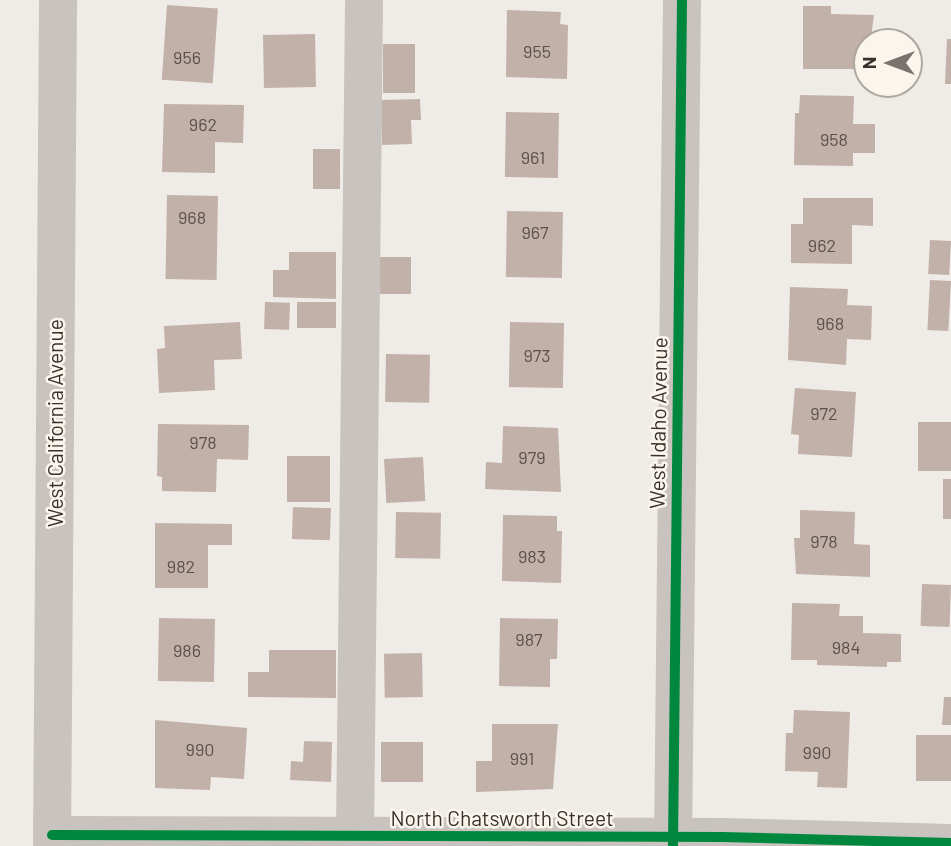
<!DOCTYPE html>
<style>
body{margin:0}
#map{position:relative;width:951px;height:846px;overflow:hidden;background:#efebe6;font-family:Barlow,sans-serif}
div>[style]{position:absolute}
.building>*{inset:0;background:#c2b1a8;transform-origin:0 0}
.minor>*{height:38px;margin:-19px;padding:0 19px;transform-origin:19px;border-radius:19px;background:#c8c3be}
.cycleway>*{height:10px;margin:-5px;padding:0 5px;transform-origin:5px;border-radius:5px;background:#00873e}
span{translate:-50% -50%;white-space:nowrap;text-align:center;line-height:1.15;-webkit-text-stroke:5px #faf6ee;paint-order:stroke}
.number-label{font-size:18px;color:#5c514b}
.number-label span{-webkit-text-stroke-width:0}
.street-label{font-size:21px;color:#3a312c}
.north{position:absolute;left:853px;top:28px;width:70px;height:70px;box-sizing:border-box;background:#faf6ee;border:2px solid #ada7a0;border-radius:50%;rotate:270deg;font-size:19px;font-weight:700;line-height:28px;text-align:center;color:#3a312c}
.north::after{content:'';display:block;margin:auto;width:24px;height:32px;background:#79726d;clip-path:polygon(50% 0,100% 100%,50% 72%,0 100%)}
</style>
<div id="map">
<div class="building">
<i style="left:167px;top:5px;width:51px;height:75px;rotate:4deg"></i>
<i style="clip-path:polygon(803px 6px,831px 6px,831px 14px,874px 15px,867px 69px,803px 69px)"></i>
<i style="clip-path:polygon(507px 10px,561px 12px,560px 24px,568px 25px,567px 79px,506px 77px)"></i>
<i style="left:315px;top:34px;width:53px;height:52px;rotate:89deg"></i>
<i style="clip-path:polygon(947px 39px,951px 39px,951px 84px,945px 84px)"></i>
<i style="left:383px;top:44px;width:32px;height:49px"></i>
<i style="clip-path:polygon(800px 95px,854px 96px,853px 124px,875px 124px,875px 153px,853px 153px,853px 166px,794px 165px,795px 113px,799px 113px)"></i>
<i style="clip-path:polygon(420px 99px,421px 120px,411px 120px,412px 144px,382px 145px,381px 100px)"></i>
<i style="clip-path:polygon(164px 104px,244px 105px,243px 143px,215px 142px,215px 173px,162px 172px)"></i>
<i style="left:506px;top:112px;width:53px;height:65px;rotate:1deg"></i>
<i style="left:313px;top:149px;width:27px;height:40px"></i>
<i style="left:167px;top:195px;width:51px;height:84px;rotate:1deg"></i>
<i style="clip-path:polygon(803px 198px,873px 198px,873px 226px,852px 225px,852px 264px,791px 263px,791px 224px,803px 224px)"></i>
<i style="left:507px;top:211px;width:56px;height:66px;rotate:1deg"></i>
<i style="left:930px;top:240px;width:21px;height:34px;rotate:3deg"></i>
<i style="clip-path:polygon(289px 252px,336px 252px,336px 299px,273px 297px,273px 270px,289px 270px)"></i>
<i style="left:380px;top:257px;width:31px;height:37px"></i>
<i style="left:930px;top:280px;width:21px;height:50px;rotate:3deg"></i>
<i style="clip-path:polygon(790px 287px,848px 289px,847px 305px,872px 306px,871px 340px,847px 339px,846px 365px,788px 360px)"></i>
<i style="left:265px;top:302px;width:25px;height:27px;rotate:2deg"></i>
<i style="left:297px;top:302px;width:39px;height:26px"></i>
<i style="clip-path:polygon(240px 322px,242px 359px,214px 360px,215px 390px,159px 393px,157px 349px,165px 348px,164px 326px)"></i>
<i style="left:510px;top:322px;width:54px;height:65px;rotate:1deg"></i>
<i style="left:386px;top:354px;width:44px;height:48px;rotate:1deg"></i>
<i style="clip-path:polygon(795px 388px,856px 392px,852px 457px,798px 454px,799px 435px,791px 434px)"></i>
<i style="left:951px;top:422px;width:49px;height:33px;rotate:90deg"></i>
<i style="clip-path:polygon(158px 424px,249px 425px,248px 460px,217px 459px,216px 492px,162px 491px,162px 477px,157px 476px)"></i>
<i style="clip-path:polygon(503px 426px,558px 428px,561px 492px,485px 489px,486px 462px,502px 463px)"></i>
<i style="left:287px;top:456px;width:43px;height:46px"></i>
<i style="left:423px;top:457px;width:44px;height:39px;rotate:87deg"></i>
<i style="left:943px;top:479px;width:8px;height:40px"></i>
<i style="left:293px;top:507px;width:38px;height:32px;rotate:2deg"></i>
<i style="clip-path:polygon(800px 510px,855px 512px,854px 544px,870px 545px,870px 577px,796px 574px,794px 538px,800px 538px)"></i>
<i style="left:396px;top:512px;width:45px;height:46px;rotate:1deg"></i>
<i style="clip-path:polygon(503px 515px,557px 516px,557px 531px,562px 531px,561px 583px,502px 581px)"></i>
<i style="clip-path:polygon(155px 523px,232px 524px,232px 545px,208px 545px,208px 588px,155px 588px)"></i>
<i style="left:922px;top:584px;width:29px;height:42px;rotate:2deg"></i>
<i style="clip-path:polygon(792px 603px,840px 604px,839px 616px,863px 616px,863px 633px,901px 634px,901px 662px,887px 662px,887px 667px,817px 665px,817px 660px,791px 660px)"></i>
<i style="left:159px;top:618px;width:56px;height:63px;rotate:1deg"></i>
<i style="clip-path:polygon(500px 618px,558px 619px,557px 659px,550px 659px,550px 687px,499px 686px)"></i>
<i style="clip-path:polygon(269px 650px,336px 650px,336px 698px,248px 697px,248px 672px,269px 672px)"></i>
<i style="left:422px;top:653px;width:44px;height:38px;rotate:89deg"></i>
<i style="clip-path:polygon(944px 697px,951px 697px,951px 725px,942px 725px)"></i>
<i style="clip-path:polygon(794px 710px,850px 712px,847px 788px,817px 787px,818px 772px,785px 771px,786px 733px,793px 733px)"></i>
<i style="clip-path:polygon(155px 720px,247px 728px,244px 779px,211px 777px,210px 790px,155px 788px)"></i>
<i style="clip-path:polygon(492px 724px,558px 724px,553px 789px,476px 792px,476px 761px,492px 761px)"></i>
<i style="left:916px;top:735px;width:35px;height:46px"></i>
<i style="clip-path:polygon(304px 741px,332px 742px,331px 782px,290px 780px,291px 761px,303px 762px)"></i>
<i style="left:381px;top:742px;width:42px;height:40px"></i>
</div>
<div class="minor">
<i style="left:52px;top:835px;width:670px;rotate:0.17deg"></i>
<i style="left:722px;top:837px;width:229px;rotate:1.5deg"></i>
<i style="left:355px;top:836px;width:836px;rotate:-89.38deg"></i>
<i style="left:52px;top:846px;width:846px;rotate:-89.59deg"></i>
<i style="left:673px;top:846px;width:846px;rotate:-89.39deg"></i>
</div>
<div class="cycleway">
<i style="left:52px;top:835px;width:670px;rotate:0.17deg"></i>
<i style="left:722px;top:837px;width:229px;rotate:1.5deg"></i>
<i style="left:673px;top:846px;width:846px;rotate:-89.39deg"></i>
</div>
<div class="number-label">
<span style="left:537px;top:51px">955</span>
<span style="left:187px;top:57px">956</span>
<span style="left:203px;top:124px">962</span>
<span style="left:834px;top:139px">958</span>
<span style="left:533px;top:157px">961</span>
<span style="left:192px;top:217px">968</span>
<span style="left:535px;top:232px">967</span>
<span style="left:822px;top:245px">962</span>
<span style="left:830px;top:323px">968</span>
<span style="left:537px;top:355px">973</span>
<span style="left:824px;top:413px">972</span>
<span style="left:203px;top:442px">978</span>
<span style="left:532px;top:457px">979</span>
<span style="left:824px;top:541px">978</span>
<span style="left:532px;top:556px">983</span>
<span style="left:181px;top:566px">982</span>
<span style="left:529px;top:639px">987</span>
<span style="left:846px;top:647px">984</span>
<span style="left:187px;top:650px">986</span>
<span style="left:200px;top:749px">990</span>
<span style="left:817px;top:752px">990</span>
<span style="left:522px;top:758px">991</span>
</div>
<div class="street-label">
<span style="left:55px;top:423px;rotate:-90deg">West California Avenue</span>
<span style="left:658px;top:423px;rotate:-89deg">West Idaho Avenue</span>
<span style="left:502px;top:818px">North Chatsworth Street</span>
</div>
<div class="north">N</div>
</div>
